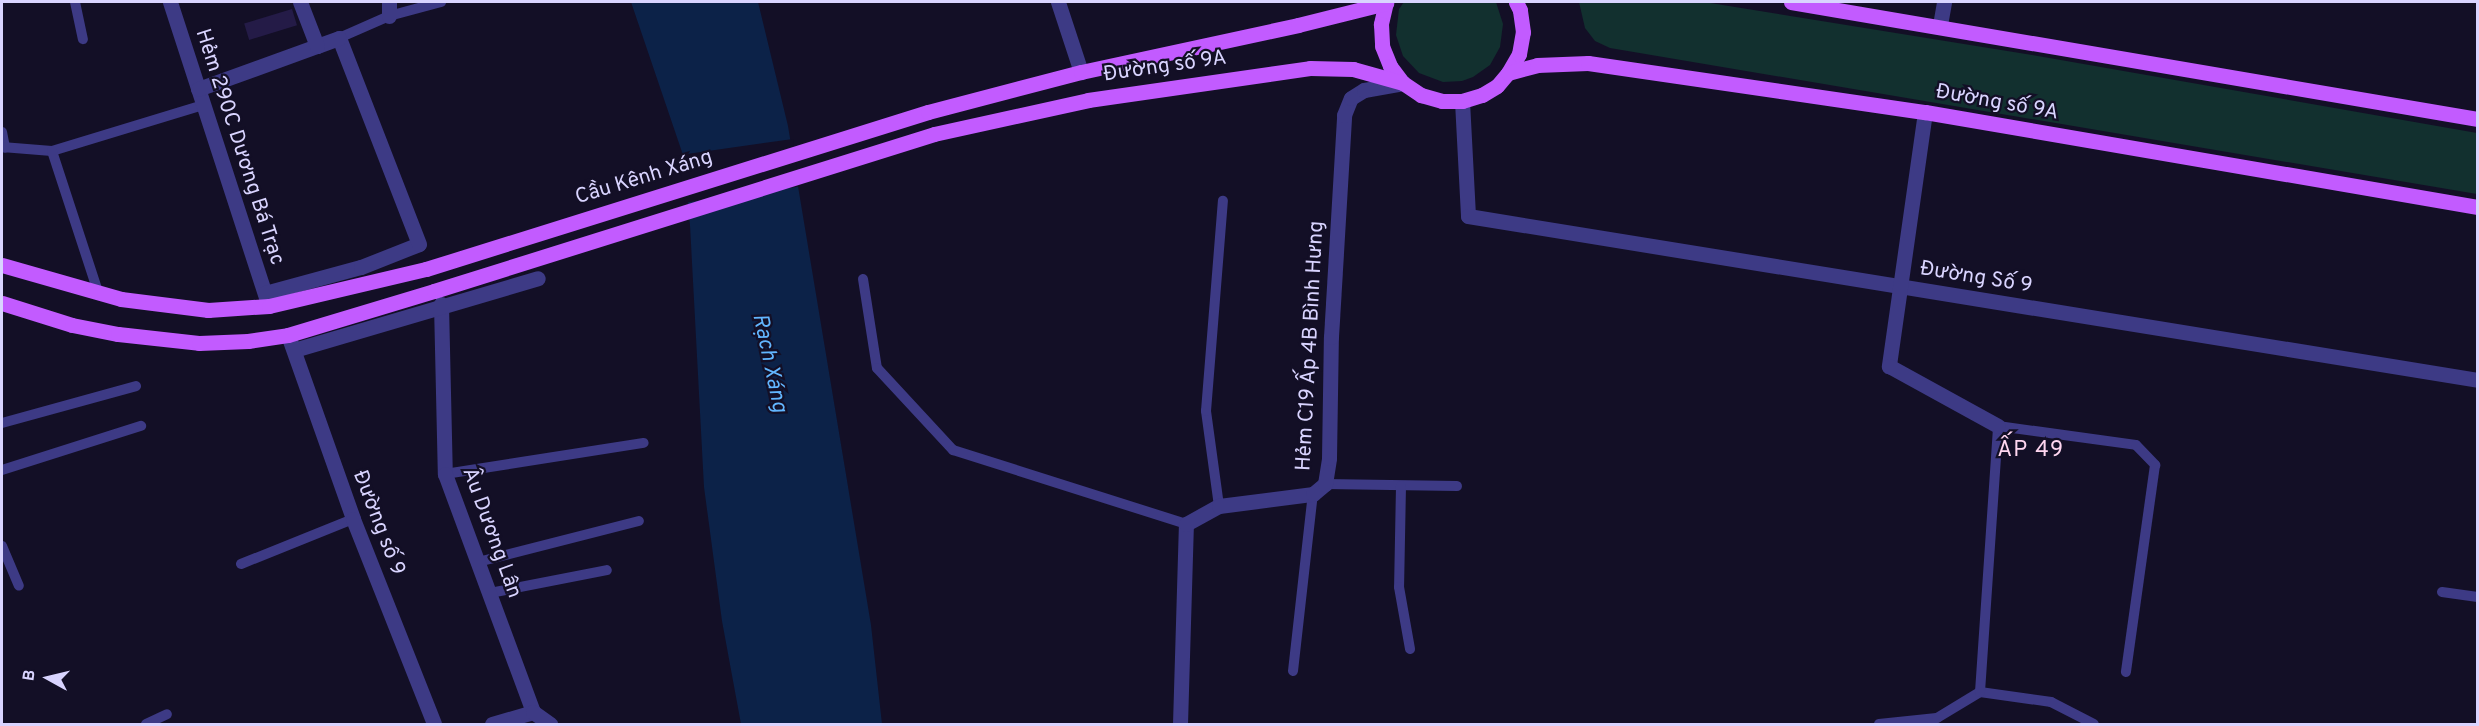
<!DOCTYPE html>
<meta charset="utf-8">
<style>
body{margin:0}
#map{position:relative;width:2479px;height:726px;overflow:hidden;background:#130f26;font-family:Overpass,sans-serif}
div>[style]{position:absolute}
.green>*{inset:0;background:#12302f}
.water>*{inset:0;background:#0c2248}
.pier>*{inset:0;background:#130f26;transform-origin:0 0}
.building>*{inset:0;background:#241b47;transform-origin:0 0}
.service>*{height:10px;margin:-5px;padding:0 5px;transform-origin:5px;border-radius:5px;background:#3d3a85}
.minor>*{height:15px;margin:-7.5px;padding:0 7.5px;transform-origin:7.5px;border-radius:7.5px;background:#3d3a85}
.tertiary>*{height:15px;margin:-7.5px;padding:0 7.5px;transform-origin:7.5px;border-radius:7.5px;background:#3d3a85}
.primary>*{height:15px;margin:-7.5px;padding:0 7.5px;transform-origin:7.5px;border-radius:7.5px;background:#c25bff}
span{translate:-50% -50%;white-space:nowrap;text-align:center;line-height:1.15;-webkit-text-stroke:4.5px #130f26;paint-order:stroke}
.street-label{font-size:21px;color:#d9d4ff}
.water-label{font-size:22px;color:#62b6ff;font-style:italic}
.neighbourhood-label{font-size:22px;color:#ffd6f0;letter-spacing:1.5px}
.frame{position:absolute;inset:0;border:3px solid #d9d4ff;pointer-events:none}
.north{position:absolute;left:18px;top:648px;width:60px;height:60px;-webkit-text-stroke:4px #130f26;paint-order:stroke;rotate:278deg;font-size:16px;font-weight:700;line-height:24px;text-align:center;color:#d9d4ff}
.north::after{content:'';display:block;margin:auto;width:21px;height:27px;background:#d9d4ff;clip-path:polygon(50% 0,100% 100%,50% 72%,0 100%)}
</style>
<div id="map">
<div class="green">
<i style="clip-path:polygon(1404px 2px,1496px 2px,1503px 24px,1500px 47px,1490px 65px,1473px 77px,1462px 81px,1443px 82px,1419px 73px,1403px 56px,1396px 35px,1399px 9px)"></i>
<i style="clip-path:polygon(1579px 2px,1704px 2px,2032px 55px,2477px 133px,2477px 194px,1610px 48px,1595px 41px,1585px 28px)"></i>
</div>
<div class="water">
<i style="clip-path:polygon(631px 2px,758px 2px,788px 126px,871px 625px,882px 724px,741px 724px,722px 621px,704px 487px,690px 225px,683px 155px)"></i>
</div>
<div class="pier">
<i style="left:793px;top:139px;width:48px;height:116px;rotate:82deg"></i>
</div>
<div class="building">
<i style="left:292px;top:9px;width:17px;height:50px;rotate:73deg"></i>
</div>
<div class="service">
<i style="left:75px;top:2px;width:38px;rotate:78deg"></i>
<i style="left:339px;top:38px;width:55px;rotate:-23.7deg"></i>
<i style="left:389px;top:16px;width:54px;rotate:-15.1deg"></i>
<i style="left:2px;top:132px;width:16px;rotate:79deg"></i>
<i style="left:2px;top:147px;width:50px;rotate:4.6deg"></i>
<i style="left:52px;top:151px;width:158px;rotate:-16.9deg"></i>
<i style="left:52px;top:151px;width:151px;rotate:71.9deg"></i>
<i style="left:863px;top:279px;width:90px;rotate:81.1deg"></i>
<i style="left:877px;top:368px;width:112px;rotate:47.2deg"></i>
<i style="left:953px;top:450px;width:244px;rotate:17.6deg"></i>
<i style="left:2px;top:423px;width:139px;rotate:-15.4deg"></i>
<i style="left:2px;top:470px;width:146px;rotate:-17.6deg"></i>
<i style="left:445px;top:474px;width:201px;rotate:-8.9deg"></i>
<i style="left:1325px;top:484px;width:132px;rotate:0.9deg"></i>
<i style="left:1401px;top:486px;width:101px;rotate:91.1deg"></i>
<i style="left:1399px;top:587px;width:63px;rotate:79.9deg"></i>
<i style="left:1219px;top:506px;width:96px;rotate:-97.8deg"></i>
<i style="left:1206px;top:411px;width:211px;rotate:-85.4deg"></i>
<i style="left:2px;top:546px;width:43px;rotate:67deg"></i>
<i style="left:478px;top:562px;width:166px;rotate:-14.3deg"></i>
<i style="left:241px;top:564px;width:121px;rotate:-21.9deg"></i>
<i style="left:2442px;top:592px;width:36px;rotate:8deg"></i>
<i style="left:490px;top:593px;width:119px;rotate:-11.1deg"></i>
<i style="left:1293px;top:671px;width:178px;rotate:-83.6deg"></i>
<i style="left:1980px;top:692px;width:72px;rotate:8deg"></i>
<i style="left:2051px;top:702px;width:48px;rotate:27.1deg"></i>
<i style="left:146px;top:724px;width:23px;rotate:-25deg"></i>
<i style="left:1879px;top:724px;width:58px;rotate:-5.9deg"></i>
<i style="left:1937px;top:718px;width:50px;rotate:-31.2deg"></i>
<i style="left:1980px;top:692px;width:267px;rotate:-86.1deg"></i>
<i style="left:1998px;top:426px;width:139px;rotate:7.8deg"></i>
<i style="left:2136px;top:445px;width:28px;rotate:46deg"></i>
<i style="left:2155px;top:465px;width:209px;rotate:98deg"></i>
</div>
<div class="minor">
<i style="left:170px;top:2px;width:313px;rotate:72deg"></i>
<i style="left:1058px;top:2px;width:74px;rotate:71.8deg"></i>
<i style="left:389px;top:16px;width:14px;rotate:-90deg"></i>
<i style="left:1940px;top:25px;width:23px;rotate:-80deg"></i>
<i style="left:198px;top:89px;width:127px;rotate:-19.9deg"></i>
<i style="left:1462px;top:101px;width:115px;rotate:87deg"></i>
<i style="left:1468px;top:216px;width:1023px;rotate:9.22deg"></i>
<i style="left:1925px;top:112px;width:257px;rotate:98.1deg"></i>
<i style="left:1889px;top:366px;width:124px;rotate:28.8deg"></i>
<i style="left:265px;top:293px;width:99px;rotate:-15.2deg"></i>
<i style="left:361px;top:267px;width:62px;rotate:-21.6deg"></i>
<i style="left:419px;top:244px;width:221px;rotate:-111.2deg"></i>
<i style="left:339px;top:38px;width:23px;rotate:160deg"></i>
<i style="left:317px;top:46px;width:47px;rotate:-111.1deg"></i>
<i style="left:441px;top:304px;width:170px;rotate:88.7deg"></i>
<i style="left:445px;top:474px;width:254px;rotate:69.7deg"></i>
<i style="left:294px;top:350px;width:254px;rotate:-16.4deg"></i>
<i style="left:1180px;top:724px;width:200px;rotate:-88.3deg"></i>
<i style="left:1186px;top:524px;width:38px;rotate:-29deg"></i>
<i style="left:1219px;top:506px;width:95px;rotate:-7.3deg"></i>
<i style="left:1313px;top:494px;width:16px;rotate:-40deg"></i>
<i style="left:1325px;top:484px;width:26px;rotate:-81deg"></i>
<i style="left:1329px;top:458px;width:121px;rotate:-89.1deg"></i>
<i style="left:1331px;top:337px;width:222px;rotate:-86.6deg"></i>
<i style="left:1344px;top:115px;width:18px;rotate:-68deg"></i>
<i style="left:1351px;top:98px;width:15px;rotate:-32deg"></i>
<i style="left:1364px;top:90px;width:40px;rotate:-10deg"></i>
</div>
<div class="tertiary">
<i style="left:288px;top:335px;width:195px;rotate:70.5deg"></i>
<i style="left:353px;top:519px;width:220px;rotate:68.4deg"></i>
<i style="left:492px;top:724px;width:43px;rotate:-16.3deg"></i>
<i style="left:533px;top:712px;width:21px;rotate:35deg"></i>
</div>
<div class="primary">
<i style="left:1386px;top:2px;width:23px;rotate:103deg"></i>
<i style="left:1381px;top:24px;width:22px;rotate:87deg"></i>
<i style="left:1382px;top:46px;width:22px;rotate:68deg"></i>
<i style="left:1390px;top:66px;width:21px;rotate:53deg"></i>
<i style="left:1403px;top:83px;width:22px;rotate:34deg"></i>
<i style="left:1421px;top:95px;width:22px;rotate:16deg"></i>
<i style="left:1442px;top:101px;width:20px"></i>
<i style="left:1462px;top:101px;width:21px;rotate:-17deg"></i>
<i style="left:1482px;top:95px;width:17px;rotate:-31deg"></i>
<i style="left:1497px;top:86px;width:17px;rotate:-50deg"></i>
<i style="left:1508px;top:73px;width:22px;rotate:-60deg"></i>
<i style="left:1519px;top:54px;width:22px;rotate:-80deg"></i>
<i style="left:1523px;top:32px;width:22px;rotate:-98deg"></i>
<i style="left:1520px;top:10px;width:9px;rotate:-117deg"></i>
<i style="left:1791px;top:2px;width:697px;rotate:9.67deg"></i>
<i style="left:1508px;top:73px;width:30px;rotate:-15deg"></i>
<i style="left:1537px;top:65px;width:51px;rotate:-2.2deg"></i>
<i style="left:1588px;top:63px;width:341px;rotate:8.3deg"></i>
<i style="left:1925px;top:112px;width:561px;rotate:9.75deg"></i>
<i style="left:2px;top:265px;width:124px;rotate:15.9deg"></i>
<i style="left:121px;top:299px;width:88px;rotate:7.2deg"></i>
<i style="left:208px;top:310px;width:61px;rotate:-3.8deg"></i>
<i style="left:269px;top:306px;width:161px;rotate:-13.3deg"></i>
<i style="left:426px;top:269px;width:526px;rotate:-17.37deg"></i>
<i style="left:928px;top:112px;width:158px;rotate:-14.7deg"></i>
<i style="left:1081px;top:72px;width:222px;rotate:-12.2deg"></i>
<i style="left:1298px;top:25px;width:91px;rotate:-14deg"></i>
<i style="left:2px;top:303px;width:73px;rotate:17.4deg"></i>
<i style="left:72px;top:325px;width:47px;rotate:11.1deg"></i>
<i style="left:118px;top:334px;width:81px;rotate:6.3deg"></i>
<i style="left:199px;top:343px;width:49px;rotate:-2.3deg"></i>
<i style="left:248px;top:341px;width:40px;rotate:-8.5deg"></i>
<i style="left:288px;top:335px;width:152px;rotate:-16.8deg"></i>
<i style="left:434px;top:291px;width:524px;rotate:-17.43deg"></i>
<i style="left:934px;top:134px;width:158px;rotate:-12.4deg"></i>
<i style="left:1088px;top:100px;width:224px;rotate:-8.2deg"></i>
<i style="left:1310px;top:68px;width:43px;rotate:1.3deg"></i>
<i style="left:1353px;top:69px;width:52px;rotate:15.6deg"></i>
</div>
<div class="street-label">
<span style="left:1165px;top:67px;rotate:-8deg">Đường số 9A</span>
<span style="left:1997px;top:103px;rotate:10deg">Đường số 9A</span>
<span style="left:239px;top:147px;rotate:72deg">Hẻm 290C Dương Bá Trạc</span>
<span style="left:644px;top:178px;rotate:-17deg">Cầu Kênh Xáng</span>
<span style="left:1976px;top:278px;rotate:9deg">Đường Số 9</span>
<span style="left:1311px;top:346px;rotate:-87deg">Hẻm C19 Ấp 4B Bình Hưng</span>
<span style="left:378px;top:523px;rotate:69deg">Đường số 9</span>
<span style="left:491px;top:533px;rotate:70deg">Âu Dương Lân</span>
</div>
<div class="water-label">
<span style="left:769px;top:363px;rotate:78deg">Rạch Xáng</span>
</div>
<div class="neighbourhood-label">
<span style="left:2031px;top:451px">ẤP 49</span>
</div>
<div class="frame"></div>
<div class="north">B</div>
</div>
